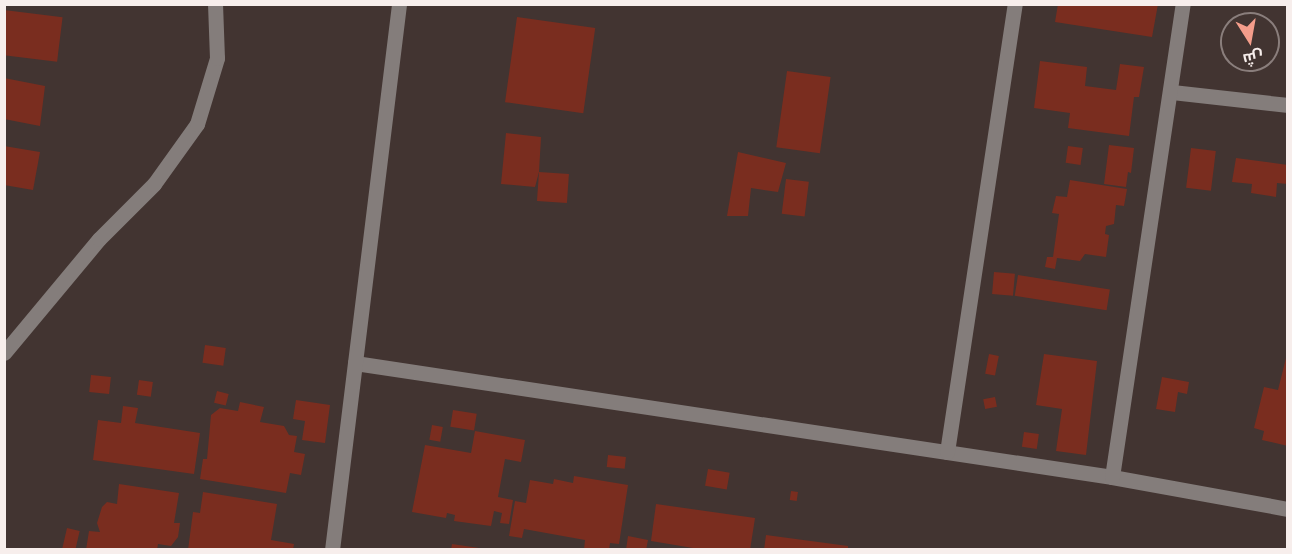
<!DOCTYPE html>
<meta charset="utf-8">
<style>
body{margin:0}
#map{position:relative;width:1292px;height:554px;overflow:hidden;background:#423431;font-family:Poppins,Cairo,sans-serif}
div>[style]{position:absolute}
.building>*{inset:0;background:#7a2d1f;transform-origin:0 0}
.minor>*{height:15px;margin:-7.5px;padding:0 7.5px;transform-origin:7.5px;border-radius:7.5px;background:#847d7b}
span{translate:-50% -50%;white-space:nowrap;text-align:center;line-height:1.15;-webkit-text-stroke:4.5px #423431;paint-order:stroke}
.frame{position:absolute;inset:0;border:6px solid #f7eeec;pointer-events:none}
.north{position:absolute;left:1220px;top:12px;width:60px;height:60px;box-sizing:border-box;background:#423431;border:2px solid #8a7e7c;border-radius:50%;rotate:169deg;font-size:16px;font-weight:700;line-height:24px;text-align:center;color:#f7eeec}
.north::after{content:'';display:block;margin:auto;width:21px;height:27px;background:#f49d8b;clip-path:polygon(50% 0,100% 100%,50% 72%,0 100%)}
</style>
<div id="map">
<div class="building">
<i style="clip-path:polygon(1058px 4px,1158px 4px,1152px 37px,1055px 22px)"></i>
<i style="left:4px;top:10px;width:59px;height:45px;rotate:7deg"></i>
<i style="left:517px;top:17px;width:79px;height:86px;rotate:8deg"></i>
<i style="clip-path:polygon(1040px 61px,1087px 67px,1085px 86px,1116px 90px,1120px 64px,1144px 67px,1139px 97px,1134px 97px,1129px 136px,1068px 128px,1070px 113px,1034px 108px)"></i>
<i style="left:787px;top:71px;width:44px;height:77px;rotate:8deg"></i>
<i style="clip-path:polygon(4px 78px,45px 86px,40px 126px,4px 119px)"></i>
<i style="clip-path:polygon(506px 133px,541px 137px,539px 172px,535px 187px,501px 184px)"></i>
<i style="clip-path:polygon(1109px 145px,1134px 148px,1131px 173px,1128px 172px,1126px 187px,1104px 184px)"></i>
<i style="clip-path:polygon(4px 146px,40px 152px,33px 190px,4px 185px)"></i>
<i style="left:1068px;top:146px;width:15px;height:17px;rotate:8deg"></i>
<i style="left:1191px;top:148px;width:25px;height:40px;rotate:7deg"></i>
<i style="clip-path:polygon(738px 152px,786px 163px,778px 192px,751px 188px,748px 216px,727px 216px)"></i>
<i style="clip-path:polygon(1236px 158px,1288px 165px,1288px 184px,1277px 183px,1276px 197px,1251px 193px,1252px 184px,1232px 182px)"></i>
<i style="left:539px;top:172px;width:30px;height:29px;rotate:4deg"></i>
<i style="left:786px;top:179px;width:23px;height:35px;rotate:7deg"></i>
<i style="clip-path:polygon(1070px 180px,1127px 189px,1124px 206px,1116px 205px,1114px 224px,1106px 226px,1105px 234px,1109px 235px,1106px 257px,1085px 254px,1080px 261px,1057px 258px,1055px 269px,1045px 267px,1047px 257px,1053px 257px,1059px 214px,1052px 213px,1056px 196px,1067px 197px)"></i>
<i style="left:994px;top:272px;width:21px;height:22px;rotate:5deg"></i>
<i style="left:1018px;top:275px;width:93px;height:21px;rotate:9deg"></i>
<i style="left:205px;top:345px;width:21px;height:18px;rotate:8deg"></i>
<i style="left:989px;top:354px;width:10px;height:20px;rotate:11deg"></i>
<i style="clip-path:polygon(1044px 354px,1097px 361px,1086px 455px,1056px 451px,1062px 409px,1036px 405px)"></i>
<i style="clip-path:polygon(1287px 354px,1288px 354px,1288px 446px,1262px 440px,1264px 431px,1254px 428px,1264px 387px,1278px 390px)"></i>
<i style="left:91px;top:375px;width:20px;height:17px;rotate:6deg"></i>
<i style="clip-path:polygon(1162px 377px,1189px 382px,1187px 394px,1178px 392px,1175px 412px,1156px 409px)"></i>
<i style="left:139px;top:380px;width:14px;height:15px;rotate:8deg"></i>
<i style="left:217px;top:391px;width:12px;height:12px;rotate:14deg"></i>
<i style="left:995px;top:397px;width:10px;height:12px;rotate:79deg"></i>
<i style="clip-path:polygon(296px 400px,330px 405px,325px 443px,302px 440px,305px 421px,293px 419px)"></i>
<i style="clip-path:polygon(240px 402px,264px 407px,260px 422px,284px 426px,289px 435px,297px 436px,294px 452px,305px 454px,301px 475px,290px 473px,286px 493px,200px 479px,203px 459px,207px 459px,211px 415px,220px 408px,238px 411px)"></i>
<i style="clip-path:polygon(123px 406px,138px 408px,135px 423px,200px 433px,194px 474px,93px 460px,98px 420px,121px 423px)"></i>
<i style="left:453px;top:410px;width:24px;height:17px;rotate:9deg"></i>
<i style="left:432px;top:425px;width:11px;height:15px;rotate:10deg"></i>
<i style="clip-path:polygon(475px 431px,525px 440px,521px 462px,505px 459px,498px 497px,513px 500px,509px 524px,500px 523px,502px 513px,494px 511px,491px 526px,454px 521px,455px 515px,447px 513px,446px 518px,412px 512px,425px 445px,471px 453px)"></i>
<i style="left:1024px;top:432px;width:15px;height:15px;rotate:8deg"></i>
<i style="left:608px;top:455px;width:18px;height:12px;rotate:6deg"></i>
<i style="left:708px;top:469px;width:22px;height:17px;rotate:10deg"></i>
<i style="clip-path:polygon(574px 476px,628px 485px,619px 544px,610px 543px,609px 550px,584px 550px,585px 540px,524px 529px,522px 538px,509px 536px,515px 501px,526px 503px,530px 480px,553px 484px,554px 479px,573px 483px)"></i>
<i style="clip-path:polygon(119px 484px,179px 493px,174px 523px,180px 523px,178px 537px,171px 546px,158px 544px,157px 550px,86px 550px,89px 531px,100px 532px,97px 523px,102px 507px,107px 502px,117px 504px)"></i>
<i style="left:791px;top:491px;width:7px;height:9px;rotate:8deg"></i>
<i style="clip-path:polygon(203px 492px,277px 504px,271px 540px,294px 544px,293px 550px,188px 550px,193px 512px,200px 513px)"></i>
<i style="clip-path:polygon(656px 504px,755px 518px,750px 550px,705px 550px,651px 541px)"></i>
<i style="left:67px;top:528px;width:13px;height:21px;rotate:13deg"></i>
<i style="clip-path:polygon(766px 535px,848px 546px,848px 550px,764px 550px)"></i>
<i style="clip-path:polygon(628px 536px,648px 540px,646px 550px,626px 550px)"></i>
<i style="clip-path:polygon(452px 544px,479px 548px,479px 550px,451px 550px)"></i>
</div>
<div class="minor">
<i style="left:1172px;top:92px;width:117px;rotate:6.4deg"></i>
<i style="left:4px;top:353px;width:148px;rotate:-50.2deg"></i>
<i style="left:99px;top:239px;width:78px;rotate:-45deg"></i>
<i style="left:154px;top:184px;width:74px;rotate:-54.4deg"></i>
<i style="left:197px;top:124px;width:69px;rotate:-73.1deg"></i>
<i style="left:217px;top:58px;width:54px;rotate:-92.1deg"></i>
<i style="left:355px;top:363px;width:766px;rotate:8.56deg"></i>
<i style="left:1112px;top:477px;width:179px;rotate:10.3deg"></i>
<i style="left:947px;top:452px;width:453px;rotate:-81.4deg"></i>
<i style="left:1112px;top:477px;width:478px;rotate:-81.5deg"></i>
<i style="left:332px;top:550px;width:550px;rotate:-83deg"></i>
</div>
<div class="frame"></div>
<div class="north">ش</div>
</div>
